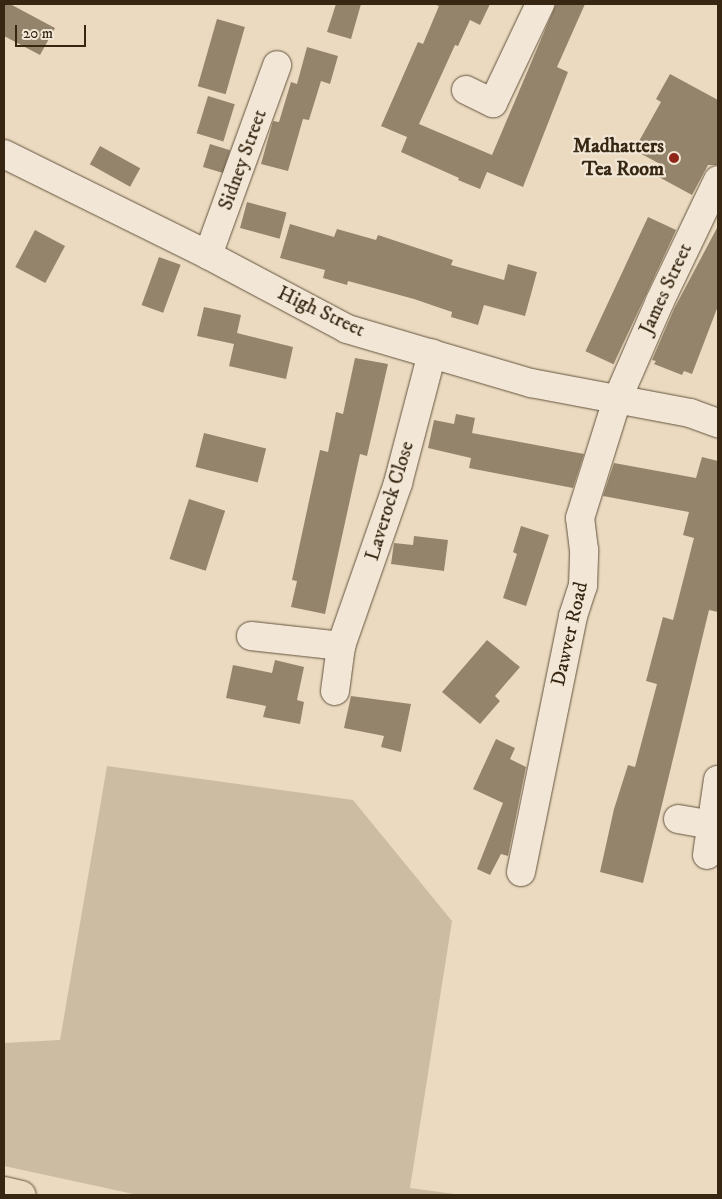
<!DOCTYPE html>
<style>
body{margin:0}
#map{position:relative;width:722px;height:1199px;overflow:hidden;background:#ebdac0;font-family:"IM FELL DW Pica",serif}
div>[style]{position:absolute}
.green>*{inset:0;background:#ccbca2}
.building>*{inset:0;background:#95846c;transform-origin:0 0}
.roads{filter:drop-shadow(0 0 1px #64543e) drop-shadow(0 0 1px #64543e)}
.minor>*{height:28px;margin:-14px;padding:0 14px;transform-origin:14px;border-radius:14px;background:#f2e7d6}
.highway>*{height:28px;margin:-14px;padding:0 14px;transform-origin:14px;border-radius:14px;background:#ebdac0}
.dots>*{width:14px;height:14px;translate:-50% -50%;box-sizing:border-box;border:2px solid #f2e7d6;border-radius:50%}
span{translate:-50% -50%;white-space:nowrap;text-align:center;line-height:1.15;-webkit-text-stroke:4.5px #f2e7d6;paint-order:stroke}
.poi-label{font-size:20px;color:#372712;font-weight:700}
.right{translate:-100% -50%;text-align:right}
.street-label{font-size:20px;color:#372712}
.frame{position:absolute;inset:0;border:5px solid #372712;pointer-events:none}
.scale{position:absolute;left:15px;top:25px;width:71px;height:22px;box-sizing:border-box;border:2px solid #372712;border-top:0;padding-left:6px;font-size:15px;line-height:18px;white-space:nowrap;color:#372712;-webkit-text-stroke:4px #f2e7d6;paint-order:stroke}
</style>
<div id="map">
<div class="green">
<i style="clip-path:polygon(107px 766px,353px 800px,452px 921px,410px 1188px,462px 1195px,138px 1195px,4px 1166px,4px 1043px,60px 1040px)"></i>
</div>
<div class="building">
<i style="clip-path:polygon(4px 4px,10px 4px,55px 28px,40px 55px,4px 36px)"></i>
<i style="clip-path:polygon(336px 4px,361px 4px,351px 39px,327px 32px)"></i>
<i style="clip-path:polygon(433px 4px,490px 4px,480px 25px,470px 20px,458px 46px,455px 45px,419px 124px,492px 155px,556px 4px,585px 4px,557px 67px,568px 72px,523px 187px,487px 172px,480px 189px,458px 180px,459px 178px,401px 152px,407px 137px,381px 126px,418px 42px,423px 44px,439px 6px)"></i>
<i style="left:217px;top:19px;width:29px;height:70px;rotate:16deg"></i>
<i style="clip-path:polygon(307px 47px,338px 56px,330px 84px,321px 81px,309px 120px,303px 119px,288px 171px,261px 164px,273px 121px,279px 122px,291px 82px,297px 84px)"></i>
<i style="clip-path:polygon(670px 74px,718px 100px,718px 165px,708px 165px,692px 195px,657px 176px,662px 165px,634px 150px,661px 102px,656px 99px)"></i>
<i style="left:208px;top:96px;width:28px;height:39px;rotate:17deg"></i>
<i style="left:210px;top:144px;width:21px;height:24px;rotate:17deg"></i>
<i style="left:100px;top:146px;width:46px;height:21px;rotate:29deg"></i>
<i style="left:247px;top:202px;width:41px;height:27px;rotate:15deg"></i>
<i style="left:648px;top:217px;width:31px;height:148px;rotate:25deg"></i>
<i style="clip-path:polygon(290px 224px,334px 237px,337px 229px,376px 240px,378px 235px,453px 260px,451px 265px,504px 280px,508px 264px,537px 272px,525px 316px,484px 305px,478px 325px,451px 317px,452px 312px,414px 299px,348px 281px,347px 285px,323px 278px,325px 270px,280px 258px)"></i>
<i style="clip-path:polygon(718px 226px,718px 306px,692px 374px,684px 371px,682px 375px,654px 364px,656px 361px,652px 360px,674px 309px)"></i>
<i style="left:35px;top:230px;width:34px;height:42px;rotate:28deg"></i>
<i style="left:159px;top:257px;width:23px;height:51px;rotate:20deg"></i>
<i style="clip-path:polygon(204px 307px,241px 315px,237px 333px,293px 347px,286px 379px,229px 366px,234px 344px,197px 336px)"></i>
<i style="clip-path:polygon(355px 358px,388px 364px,367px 456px,360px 454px,325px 614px,291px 607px,297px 581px,292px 580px,320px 450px,328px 452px,336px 412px,343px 414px)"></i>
<i style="clip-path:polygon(456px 414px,475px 418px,472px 433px,584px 454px,573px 488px,469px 468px,471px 458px,428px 448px,434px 420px,454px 424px)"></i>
<i style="left:204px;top:433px;width:64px;height:35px;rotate:14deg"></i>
<i style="clip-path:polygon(702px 457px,718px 461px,718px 612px,709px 610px,643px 883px,600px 872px,614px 809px,628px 765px,635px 767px,657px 684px,646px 681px,663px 617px,673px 620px,694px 538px,683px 535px,689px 512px,603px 496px,614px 463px,696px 478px)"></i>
<i style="left:189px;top:499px;width:38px;height:63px;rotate:18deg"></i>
<i style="clip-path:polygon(521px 526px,549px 535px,526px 606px,503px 598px,517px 554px,513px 552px)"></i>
<i style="clip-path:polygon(414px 536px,448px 540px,444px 571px,391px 564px,394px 543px,413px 545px)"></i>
<i style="clip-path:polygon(487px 640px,520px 667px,495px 696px,500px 701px,480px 724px,442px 692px)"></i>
<i style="clip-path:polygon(275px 660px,304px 667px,297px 700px,304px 702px,300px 724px,263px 717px,266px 706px,226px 698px,233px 665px,272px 673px)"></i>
<i style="clip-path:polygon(351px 696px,411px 704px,401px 752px,381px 747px,384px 736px,344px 728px)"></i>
<i style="clip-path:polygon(496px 739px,515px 748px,510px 759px,526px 767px,508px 856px,501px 854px,490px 875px,477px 869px,503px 803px,473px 789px)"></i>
</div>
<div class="roads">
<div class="minor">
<i style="left:466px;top:90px;width:30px;rotate:26deg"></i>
<i style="left:493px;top:103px;width:110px;rotate:-64.6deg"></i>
<i style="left:4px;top:154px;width:228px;rotate:26.3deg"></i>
<i style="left:208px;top:255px;width:157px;rotate:28deg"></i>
<i style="left:347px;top:329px;width:192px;rotate:16.4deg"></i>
<i style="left:531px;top:383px;width:162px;rotate:10.7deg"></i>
<i style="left:690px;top:413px;width:30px;rotate:20deg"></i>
<i style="left:208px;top:255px;width:202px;rotate:-70deg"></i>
<i style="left:251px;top:636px;width:91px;rotate:6.3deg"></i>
<i style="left:335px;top:691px;width:45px;rotate:-82.4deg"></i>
<i style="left:341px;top:646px;width:173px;rotate:-70.7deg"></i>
<i style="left:398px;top:483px;width:134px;rotate:-75.3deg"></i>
<i style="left:678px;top:819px;width:34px;rotate:10deg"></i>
<i style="left:707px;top:855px;width:76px;rotate:-81.7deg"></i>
<i style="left:521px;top:872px;width:261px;rotate:-78.5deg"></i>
<i style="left:573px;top:616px;width:32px;rotate:-72deg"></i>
<i style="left:583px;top:586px;width:36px;rotate:-88deg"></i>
<i style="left:584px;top:550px;width:32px;rotate:-97deg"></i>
<i style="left:580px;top:518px;width:124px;rotate:-72.6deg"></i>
<i style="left:617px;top:400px;width:108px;rotate:-66.5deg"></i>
<i style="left:660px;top:301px;width:134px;rotate:-64.4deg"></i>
</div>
<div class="highway">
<i style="left:4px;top:1191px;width:18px;rotate:13deg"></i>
</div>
</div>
<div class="dots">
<i style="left:674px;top:158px;background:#8f2418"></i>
</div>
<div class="poi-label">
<span class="right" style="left:664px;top:158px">Madhatters<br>Tea Room</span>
</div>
<div class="street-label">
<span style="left:243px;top:160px;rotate:-70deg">Sidney Street</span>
<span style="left:666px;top:289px;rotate:-65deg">James Street</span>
<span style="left:321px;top:312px;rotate:25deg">High Street</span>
<span style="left:390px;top:501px;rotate:-73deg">Laverock Close</span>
<span style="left:570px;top:634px;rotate:-77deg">Dawver Road</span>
</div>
<div class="frame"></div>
<div class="scale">20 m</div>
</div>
